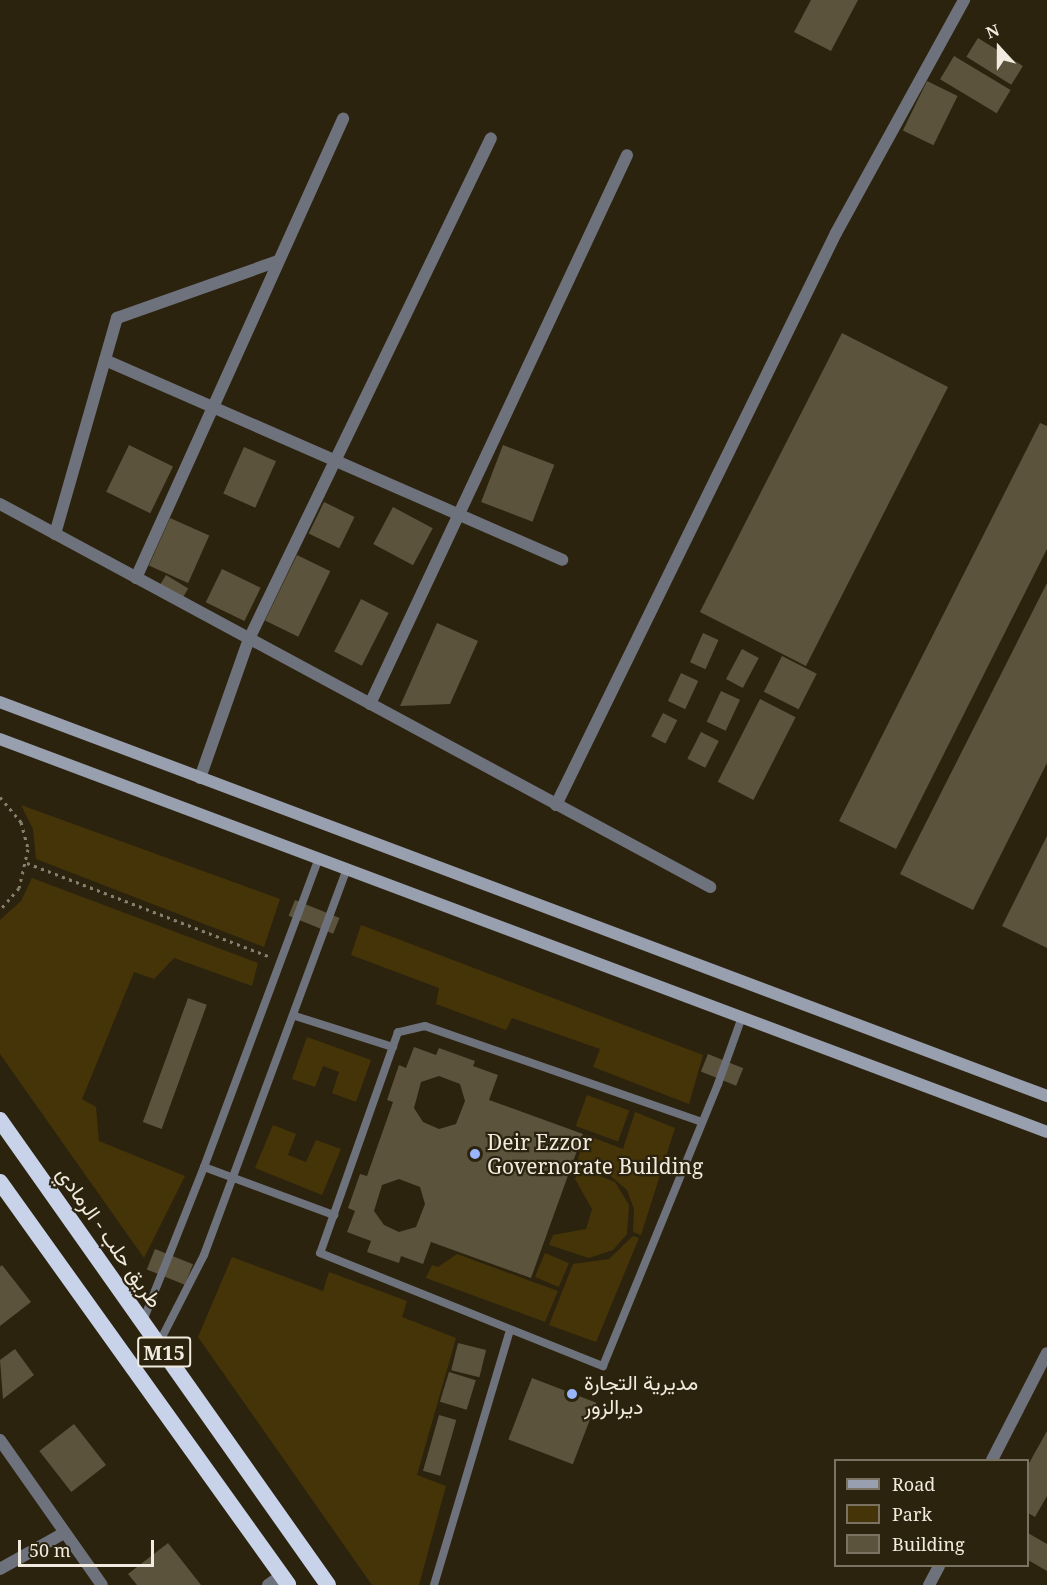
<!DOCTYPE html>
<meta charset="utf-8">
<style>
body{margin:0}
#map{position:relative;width:1047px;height:1585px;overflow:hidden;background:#2c230f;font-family:"Noto Serif",Vazirmatn,serif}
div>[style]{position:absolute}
.green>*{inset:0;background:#443408;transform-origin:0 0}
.building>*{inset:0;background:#5c533d;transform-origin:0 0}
.path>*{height:3px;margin-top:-1.5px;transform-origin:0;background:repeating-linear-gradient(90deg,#867f6e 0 3px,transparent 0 7.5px)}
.service>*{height:8px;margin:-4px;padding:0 4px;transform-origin:4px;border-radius:4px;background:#6e727c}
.minor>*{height:12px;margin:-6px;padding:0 6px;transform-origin:6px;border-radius:6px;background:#6e727c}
.tertiary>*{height:12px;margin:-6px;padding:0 6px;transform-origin:6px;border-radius:6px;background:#6e727c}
.secondary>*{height:12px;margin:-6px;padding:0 6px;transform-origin:6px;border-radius:6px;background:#989faf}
.trunk>*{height:16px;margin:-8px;padding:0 8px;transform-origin:8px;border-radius:8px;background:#c8d2e8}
.dots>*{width:16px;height:16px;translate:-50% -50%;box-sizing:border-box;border:3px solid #2c230f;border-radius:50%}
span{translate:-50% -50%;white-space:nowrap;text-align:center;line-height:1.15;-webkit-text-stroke:4.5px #2c230f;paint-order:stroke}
.shield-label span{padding:2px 4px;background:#2c230f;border:2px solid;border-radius:4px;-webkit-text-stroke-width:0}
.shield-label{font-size:20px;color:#f0ebde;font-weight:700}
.poi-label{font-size:21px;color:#f0ebde}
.left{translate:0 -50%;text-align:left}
.street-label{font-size:21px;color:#f0ebde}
.legend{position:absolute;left:834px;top:1459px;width:195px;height:108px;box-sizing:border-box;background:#2c230f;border:2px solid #7a7362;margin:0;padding:8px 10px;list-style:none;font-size:18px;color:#f0ebde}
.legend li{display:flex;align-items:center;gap:12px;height:30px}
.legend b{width:30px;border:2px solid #7a7362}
.north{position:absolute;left:969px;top:18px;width:60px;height:60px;-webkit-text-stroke:4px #2c230f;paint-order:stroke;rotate:339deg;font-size:16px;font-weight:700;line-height:24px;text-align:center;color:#f0ebde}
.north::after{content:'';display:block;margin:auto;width:21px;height:27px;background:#f0ebde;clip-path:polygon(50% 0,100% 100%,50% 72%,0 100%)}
.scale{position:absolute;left:18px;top:1540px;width:136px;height:27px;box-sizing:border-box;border:3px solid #f0ebde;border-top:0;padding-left:8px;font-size:18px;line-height:21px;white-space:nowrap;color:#f0ebde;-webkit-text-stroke:4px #2c230f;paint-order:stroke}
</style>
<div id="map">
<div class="green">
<i style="clip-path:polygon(21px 805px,280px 899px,264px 947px,36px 859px,33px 829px)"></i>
<i style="clip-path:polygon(32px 878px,258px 963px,252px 986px,174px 958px,154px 979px,134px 972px,82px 1099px,96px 1107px,99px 1141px,185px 1176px,144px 1258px,0 1054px,0 920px,21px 901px)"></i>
<i style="clip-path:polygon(361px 925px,703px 1055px,689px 1104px,593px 1067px,600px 1049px,512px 1018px,506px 1030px,436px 1004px,439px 988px,351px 955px)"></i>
<i style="clip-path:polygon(307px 1037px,371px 1060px,356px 1102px,332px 1093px,339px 1072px,323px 1066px,315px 1087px,292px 1079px)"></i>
<i style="left:587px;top:1095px;width:45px;height:33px;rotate:20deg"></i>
<i style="clip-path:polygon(635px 1112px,675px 1128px,641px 1235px,633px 1232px,634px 1209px,627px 1190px,606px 1172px,577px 1161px,586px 1135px,623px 1149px)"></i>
<i style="clip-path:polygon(273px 1125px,296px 1134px,288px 1155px,306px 1162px,316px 1140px,341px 1149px,322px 1195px,255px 1168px)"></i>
<i style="clip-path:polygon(579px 1168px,615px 1182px,629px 1205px,627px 1234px,613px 1250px,589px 1258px,549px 1245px,553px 1235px,586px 1229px,592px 1209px,575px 1179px)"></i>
<i style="clip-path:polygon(633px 1236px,639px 1238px,596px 1342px,549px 1325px,573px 1264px,609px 1259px)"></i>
<i style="left:545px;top:1253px;width:26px;height:26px;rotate:23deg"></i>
<i style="clip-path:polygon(457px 1254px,558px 1291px,545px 1322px,426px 1278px,432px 1265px,438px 1267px)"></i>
<i style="clip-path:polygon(232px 1257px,323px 1291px,329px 1272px,407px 1301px,402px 1317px,456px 1338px,417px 1475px,446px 1486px,419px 1585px,372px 1585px,198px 1337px)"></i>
</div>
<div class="building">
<i style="clip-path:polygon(811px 0,858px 0,831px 51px,794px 32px)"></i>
<i style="left:978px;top:38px;width:53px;height:22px;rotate:32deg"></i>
<i style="left:954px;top:56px;width:66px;height:27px;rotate:31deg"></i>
<i style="left:927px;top:81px;width:34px;height:55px;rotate:26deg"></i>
<i style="left:842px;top:333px;width:119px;height:313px;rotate:27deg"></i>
<i style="clip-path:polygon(1040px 423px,1047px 426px,1047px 549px,896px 849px,839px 821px)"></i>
<i style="left:129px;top:445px;width:49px;height:52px;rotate:26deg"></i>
<i style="left:503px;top:445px;width:55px;height:61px;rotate:21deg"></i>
<i style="left:244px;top:447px;width:35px;height:51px;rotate:24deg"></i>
<i style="left:324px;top:502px;width:34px;height:35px;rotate:26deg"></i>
<i style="left:393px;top:507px;width:45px;height:42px;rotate:28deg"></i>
<i style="left:170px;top:518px;width:43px;height:52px;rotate:24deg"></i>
<i style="left:297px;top:555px;width:37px;height:73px;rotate:26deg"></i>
<i style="left:222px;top:569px;width:43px;height:37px;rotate:26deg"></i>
<i style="left:166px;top:575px;width:26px;height:12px;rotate:31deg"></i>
<i style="clip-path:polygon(1047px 583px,1047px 763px,973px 910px,900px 874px)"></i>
<i style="left:361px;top:599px;width:31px;height:59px;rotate:27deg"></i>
<i style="clip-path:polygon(437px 623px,478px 641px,450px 704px,400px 706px)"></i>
<i style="left:703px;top:633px;width:17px;height:32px;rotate:24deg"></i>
<i style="left:742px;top:649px;width:19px;height:34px;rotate:28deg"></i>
<i style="left:782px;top:656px;width:39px;height:40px;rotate:27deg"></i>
<i style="left:681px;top:673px;width:19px;height:31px;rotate:25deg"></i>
<i style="left:721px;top:691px;width:21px;height:34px;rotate:25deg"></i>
<i style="left:760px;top:699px;width:40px;height:93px;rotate:27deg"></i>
<i style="left:663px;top:713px;width:16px;height:26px;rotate:27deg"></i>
<i style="left:701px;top:732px;width:20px;height:30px;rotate:27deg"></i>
<i style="clip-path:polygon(1047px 836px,1047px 948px,1002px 926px)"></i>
<i style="left:295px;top:900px;width:48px;height:17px;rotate:22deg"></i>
<i style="left:188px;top:998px;width:20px;height:132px;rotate:20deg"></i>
<i style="clip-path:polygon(evenodd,414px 1047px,436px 1055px,439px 1048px,475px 1061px,473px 1066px,498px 1075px,489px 1100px,583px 1134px,531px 1278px,431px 1242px,423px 1264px,401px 1256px,399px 1263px,367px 1252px,371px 1241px,347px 1232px,355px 1211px,348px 1208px,360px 1174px,367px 1176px,393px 1102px,387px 1100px,399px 1065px,406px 1068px,414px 1047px,439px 1076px,460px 1084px,465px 1101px,456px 1124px,439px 1129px,423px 1122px,414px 1108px,421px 1082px,439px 1076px,414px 1047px,399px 1179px,420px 1187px,425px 1204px,416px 1227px,399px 1232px,384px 1225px,374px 1211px,382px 1185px,399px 1179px)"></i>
<i style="left:708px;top:1054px;width:38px;height:19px;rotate:22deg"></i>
<i style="left:155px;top:1249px;width:41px;height:22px;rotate:22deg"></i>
<i style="clip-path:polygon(2px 1265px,31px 1302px,0 1326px,0 1267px)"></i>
<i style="left:458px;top:1343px;width:29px;height:28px;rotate:14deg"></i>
<i style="clip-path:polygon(15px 1349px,34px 1375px,3px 1399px,0 1360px)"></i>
<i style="left:449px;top:1372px;width:28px;height:31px;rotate:17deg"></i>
<i style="left:532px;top:1378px;width:69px;height:66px;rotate:21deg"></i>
<i style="left:439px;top:1415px;width:18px;height:58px;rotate:16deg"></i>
<i style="left:74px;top:1424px;width:52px;height:44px;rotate:52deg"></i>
<i style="clip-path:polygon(1047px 1431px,1047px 1496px,1035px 1517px,1028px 1513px,1028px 1465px)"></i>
<i style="clip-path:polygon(1028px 1533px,1047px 1544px,1047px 1571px,1028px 1560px)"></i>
<i style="clip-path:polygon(168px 1543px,201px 1585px,137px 1585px,128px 1574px)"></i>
</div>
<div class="path">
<i style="left:0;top:797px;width:33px;rotate:50deg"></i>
<i style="left:21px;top:822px;width:28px;rotate:75deg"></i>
<i style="left:28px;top:849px;width:40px;rotate:103deg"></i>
<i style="left:19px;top:888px;width:29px;rotate:131deg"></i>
<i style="left:27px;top:863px;width:261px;rotate:21.1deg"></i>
</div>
<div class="service">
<i style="left:295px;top:1016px;width:103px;rotate:17.6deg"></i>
<i style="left:702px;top:1122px;width:293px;rotate:-160.9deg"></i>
<i style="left:425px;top:1026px;width:28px;rotate:167deg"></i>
<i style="left:398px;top:1032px;width:234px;rotate:109.4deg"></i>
<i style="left:320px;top:1253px;width:305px;rotate:21.8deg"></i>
<i style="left:603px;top:1366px;width:305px;rotate:-67.8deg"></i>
<i style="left:718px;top:1084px;width:71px;rotate:-70.3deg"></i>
<i style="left:204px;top:1167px;width:330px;rotate:-69.6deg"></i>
<i style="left:143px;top:1321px;width:166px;rotate:-68.4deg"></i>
<i style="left:204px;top:1167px;width:139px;rotate:20.3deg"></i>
<i style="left:159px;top:1343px;width:99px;rotate:-62.9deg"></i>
<i style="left:204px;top:1255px;width:413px;rotate:-69.7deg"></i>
<i style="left:434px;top:1585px;width:266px;rotate:-73.4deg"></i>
</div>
<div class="minor">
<i style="left:105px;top:360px;width:499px;rotate:23.6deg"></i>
<i style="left:0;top:504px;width:807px;rotate:28.34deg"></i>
<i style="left:55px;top:534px;width:225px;rotate:-74deg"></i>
<i style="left:117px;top:318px;width:171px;rotate:-19.5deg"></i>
<i style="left:136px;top:578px;width:504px;rotate:-65.73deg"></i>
<i style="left:370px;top:704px;width:606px;rotate:-64.91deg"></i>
<i style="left:200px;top:778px;width:147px;rotate:-70.6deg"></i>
<i style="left:249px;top:639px;width:556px;rotate:-64.22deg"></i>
<i style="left:556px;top:805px;width:637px;rotate:-63.92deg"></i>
<i style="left:836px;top:233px;width:266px;rotate:-61.2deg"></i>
<i style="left:0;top:1440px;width:177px;rotate:54.9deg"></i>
<i style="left:0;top:1569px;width:73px;rotate:-29.4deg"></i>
<i style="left:268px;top:1585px;width:16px;rotate:-35deg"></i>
</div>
<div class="tertiary">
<i style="left:992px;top:1460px;width:120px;rotate:-62.8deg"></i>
<i style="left:929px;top:1585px;width:21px;rotate:-62deg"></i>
</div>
<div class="secondary">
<i style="left:0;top:702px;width:1119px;rotate:20.62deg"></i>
<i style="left:0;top:739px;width:1118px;rotate:20.57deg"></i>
</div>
<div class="trunk">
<i style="left:0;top:1120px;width:569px;rotate:54.8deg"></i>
<i style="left:0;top:1182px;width:495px;rotate:54.4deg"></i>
</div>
<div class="dots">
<i style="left:475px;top:1154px;background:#99b5fd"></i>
<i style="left:572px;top:1394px;background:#99b5fd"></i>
</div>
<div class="shield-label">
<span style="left:164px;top:1352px">M15</span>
</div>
<div class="poi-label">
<span class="left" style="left:487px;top:1154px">Deir Ezzor<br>Governorate Building</span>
<span class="left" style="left:584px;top:1394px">مديرية التجارة<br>ديرالزور</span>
</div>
<div class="street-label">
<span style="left:110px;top:1237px;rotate:55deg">طريق حلب - الرمادي</span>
</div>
<ul class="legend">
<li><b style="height:8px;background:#989faf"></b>Road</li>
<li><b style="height:16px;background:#443408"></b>Park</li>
<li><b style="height:16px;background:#5c533d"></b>Building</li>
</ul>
<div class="north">N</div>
<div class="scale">50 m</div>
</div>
